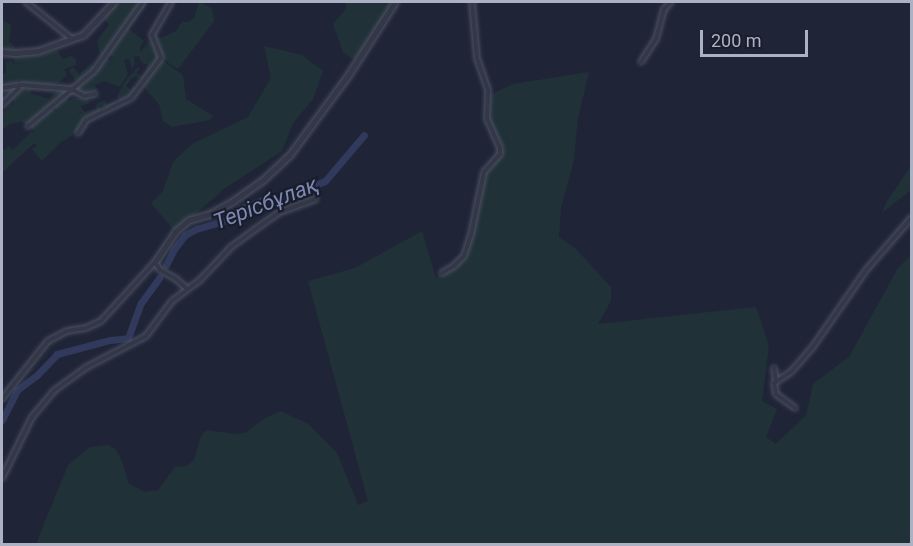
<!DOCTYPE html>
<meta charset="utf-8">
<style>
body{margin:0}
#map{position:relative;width:913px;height:546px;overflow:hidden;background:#1f2537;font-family:Roboto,sans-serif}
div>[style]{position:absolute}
.green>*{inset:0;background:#213138}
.river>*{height:7px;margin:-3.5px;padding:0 3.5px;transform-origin:3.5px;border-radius:3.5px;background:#313a5c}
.roads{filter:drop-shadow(0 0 2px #4d5262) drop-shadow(0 0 2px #4d5262)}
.minor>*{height:4px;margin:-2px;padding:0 2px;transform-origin:2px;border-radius:2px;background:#333747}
.tertiary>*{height:4.5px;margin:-2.25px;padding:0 2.25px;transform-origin:2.25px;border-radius:2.25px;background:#333747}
span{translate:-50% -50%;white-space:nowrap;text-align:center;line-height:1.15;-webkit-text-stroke:4.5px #191d2c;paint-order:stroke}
.water-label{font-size:22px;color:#7c89b2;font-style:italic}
.frame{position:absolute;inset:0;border:3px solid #adb1c4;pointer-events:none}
.scale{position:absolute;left:700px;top:30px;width:108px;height:27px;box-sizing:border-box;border:3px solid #adb1c4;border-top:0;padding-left:8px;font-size:18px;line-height:21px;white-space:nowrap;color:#adb1c4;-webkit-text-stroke:4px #191d2c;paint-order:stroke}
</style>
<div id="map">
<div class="green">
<i style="clip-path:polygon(117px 2px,148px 2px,129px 29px,144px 41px,140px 47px,140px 53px,149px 41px,153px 42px,152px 35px,161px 38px,176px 31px,182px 22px,189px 22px,194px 18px,199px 2px,212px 8px,214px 21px,178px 69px,168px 63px,155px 45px,160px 55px,143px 81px,137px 76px,131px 79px,126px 86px,131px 90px,133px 86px,137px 89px,121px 102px,117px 96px,126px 80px,138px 67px,140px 68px,137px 73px,141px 77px,147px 69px,147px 64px,142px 64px,144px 61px,141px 62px,139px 56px,134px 57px,135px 64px,132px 69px,129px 59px,124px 60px,128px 74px,120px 87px,104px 81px,95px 85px,98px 91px,94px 93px,92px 89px,87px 96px,72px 89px,107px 58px,110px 61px,113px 57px,107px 52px,101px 60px,97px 41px,109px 24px,103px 19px)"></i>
<i style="clip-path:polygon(346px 2px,391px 2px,388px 9px,390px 14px,354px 60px,343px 52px,333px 24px,346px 9px)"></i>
<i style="clip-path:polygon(2px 20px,11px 25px,9px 43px,12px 43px,17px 52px,2px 51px)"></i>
<i style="clip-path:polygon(264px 46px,302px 55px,323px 71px,313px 99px,293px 123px,282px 151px,225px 188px,175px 232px,151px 203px,163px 191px,173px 162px,192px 144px,248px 117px,271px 78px)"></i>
<i style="clip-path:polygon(57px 50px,63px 59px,71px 56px,76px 59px,76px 65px,64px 69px,67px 75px,60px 82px,54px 85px,22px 85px,21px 80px,17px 81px,18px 85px,10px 83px,10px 89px,18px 88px,11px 95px,20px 87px,32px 88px,30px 93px,50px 99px,53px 93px,59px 90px,66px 92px,29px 124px,20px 122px,10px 124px,2px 130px,2px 113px,14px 103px,13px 99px,2px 105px,2px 73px,6px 74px,6px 62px,12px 61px,14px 64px,15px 59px,6px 54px,38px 55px)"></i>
<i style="clip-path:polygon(162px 60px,183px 75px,186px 99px,213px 116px,210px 120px,172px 127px,163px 121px,159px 104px,143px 86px)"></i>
<i style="clip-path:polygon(91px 64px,94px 68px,77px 82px,69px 71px,73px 67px,81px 76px,80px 73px)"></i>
<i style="clip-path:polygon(589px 72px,578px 118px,574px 160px,561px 208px,559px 237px,575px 248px,611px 287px,611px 301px,598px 324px,756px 307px,769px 346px,762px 401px,777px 409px,766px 437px,776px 444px,806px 415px,813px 384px,849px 357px,898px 268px,911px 255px,911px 544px,36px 544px,68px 465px,90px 447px,109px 445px,116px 450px,122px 461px,129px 484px,145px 492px,158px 490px,175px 467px,187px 466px,194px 460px,201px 436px,206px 430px,236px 434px,245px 433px,265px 418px,281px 411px,308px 424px,337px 453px,358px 505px,368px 501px,308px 281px,355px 268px,422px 231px,436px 278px,464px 256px,487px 167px,500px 154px,489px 126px,487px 96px,513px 84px)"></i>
<i style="clip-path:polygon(70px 91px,72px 94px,67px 98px,69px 101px,74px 98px,88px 98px,90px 103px,81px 106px,84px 112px,95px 109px,98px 103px,105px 100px,107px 105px,114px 102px,116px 105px,106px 110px,105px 106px,99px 105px,101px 112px,83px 121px,76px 133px,61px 142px,42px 161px,32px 149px,37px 145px,34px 143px,2px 173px,2px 146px,5px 150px,9px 146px,13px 150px,31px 132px,34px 132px,30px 126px,51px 110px,57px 112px,55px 106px)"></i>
<i style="clip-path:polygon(911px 166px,911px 190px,882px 213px,887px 201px)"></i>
</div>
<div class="river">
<i style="left:166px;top:265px;width:18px;rotate:-63deg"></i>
<i style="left:174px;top:249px;width:18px;rotate:-52deg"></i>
<i style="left:185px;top:235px;width:13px;rotate:-29deg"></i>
<i style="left:196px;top:229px;width:32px;rotate:-16deg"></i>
<i style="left:227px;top:220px;width:16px;rotate:-43deg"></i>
<i style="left:239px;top:209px;width:28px;rotate:-21deg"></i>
<i style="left:265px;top:199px;width:16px;rotate:4deg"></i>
<i style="left:281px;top:200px;width:12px;rotate:-35deg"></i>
<i style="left:291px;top:193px;width:9px;rotate:-6deg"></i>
<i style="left:300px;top:192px;width:27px;rotate:-24deg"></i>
<i style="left:325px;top:181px;width:60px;rotate:-49.7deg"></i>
<i style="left:2px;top:420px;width:34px;rotate:-63deg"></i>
<i style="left:17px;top:390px;width:25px;rotate:-37deg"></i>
<i style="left:37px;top:375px;width:29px;rotate:-46deg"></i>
<i style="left:57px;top:354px;width:55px;rotate:-14.8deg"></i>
<i style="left:110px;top:340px;width:18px;rotate:-6deg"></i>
<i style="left:128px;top:338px;width:37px;rotate:-70deg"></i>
<i style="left:141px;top:303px;width:31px;rotate:-54deg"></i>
</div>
<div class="roads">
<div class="minor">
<i style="left:26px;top:2px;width:59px;rotate:38.8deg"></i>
<i style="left:641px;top:62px;width:27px;rotate:-57deg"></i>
<i style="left:656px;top:39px;width:31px;rotate:-75deg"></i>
<i style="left:664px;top:9px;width:10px;rotate:-45deg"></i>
<i style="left:2px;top:88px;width:20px;rotate:-9deg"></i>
<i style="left:22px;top:85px;width:49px;rotate:4.7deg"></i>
<i style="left:71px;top:89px;width:15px;rotate:28deg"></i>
<i style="left:84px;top:96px;width:11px;rotate:-10deg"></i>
<i style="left:2px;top:105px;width:24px;rotate:-45deg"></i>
<i style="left:28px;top:126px;width:86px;rotate:-39.8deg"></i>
<i style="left:94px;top:71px;width:85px;rotate:-54.6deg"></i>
<i style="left:78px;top:133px;width:15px;rotate:-58deg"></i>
<i style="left:86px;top:120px;width:50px;rotate:-26.1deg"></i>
<i style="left:131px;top:98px;width:50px;rotate:-53.1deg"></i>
<i style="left:161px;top:58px;width:25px;rotate:-111deg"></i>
<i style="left:152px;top:35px;width:38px;rotate:-60deg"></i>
<i style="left:442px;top:273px;width:14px;rotate:-30deg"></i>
<i style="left:454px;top:266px;width:14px;rotate:-45deg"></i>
<i style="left:464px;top:256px;width:22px;rotate:-72deg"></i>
<i style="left:471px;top:235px;width:64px;rotate:-78.3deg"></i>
<i style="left:484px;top:172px;width:24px;rotate:-48deg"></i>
<i style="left:500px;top:154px;width:6px;rotate:-90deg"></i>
<i style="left:500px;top:148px;width:32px;rotate:-114deg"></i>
<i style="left:487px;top:119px;width:29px;rotate:-88deg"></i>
<i style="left:488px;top:90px;width:34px;rotate:-109deg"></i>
<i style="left:477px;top:58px;width:56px;rotate:-95.1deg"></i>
<i style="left:774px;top:368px;width:13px;rotate:81deg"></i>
<i style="left:2px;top:399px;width:74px;rotate:-51.6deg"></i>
<i style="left:48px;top:341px;width:21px;rotate:-28deg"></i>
<i style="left:67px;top:331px;width:19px;rotate:-9deg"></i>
<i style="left:86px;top:328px;width:17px;rotate:-25deg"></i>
<i style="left:101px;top:321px;width:80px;rotate:-47.5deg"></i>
<i style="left:155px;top:262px;width:9px;rotate:58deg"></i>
<i style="left:160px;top:270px;width:18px;rotate:29deg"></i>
<i style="left:176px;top:279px;width:15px;rotate:42deg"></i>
<i style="left:795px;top:408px;width:24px;rotate:-144deg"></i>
<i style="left:776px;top:394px;width:11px;rotate:-100deg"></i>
<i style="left:774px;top:383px;width:20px;rotate:-33deg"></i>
<i style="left:791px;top:372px;width:32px;rotate:-49deg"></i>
<i style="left:812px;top:348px;width:96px;rotate:-55.2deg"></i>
<i style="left:867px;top:269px;width:69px;rotate:-49.1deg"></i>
<i style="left:2px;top:478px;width:68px;rotate:-63.8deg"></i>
<i style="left:32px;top:417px;width:35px;rotate:-50deg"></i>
<i style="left:55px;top:390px;width:37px;rotate:-36deg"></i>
<i style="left:85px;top:368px;width:69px;rotate:-27.7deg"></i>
<i style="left:146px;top:336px;width:44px;rotate:-53.4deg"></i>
<i style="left:172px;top:301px;width:34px;rotate:-37deg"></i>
<i style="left:199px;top:281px;width:47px;rotate:-46.7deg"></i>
<i style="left:231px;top:247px;width:32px;rotate:-36deg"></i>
<i style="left:257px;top:228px;width:28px;rotate:-35deg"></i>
<i style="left:280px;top:212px;width:38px;rotate:-20deg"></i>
</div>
<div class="tertiary">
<i style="left:2px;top:52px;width:13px;rotate:4deg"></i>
<i style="left:15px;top:53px;width:23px;rotate:-5deg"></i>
<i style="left:38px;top:51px;width:48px;rotate:-19.6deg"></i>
<i style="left:83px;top:35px;width:45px;rotate:-46.8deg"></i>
<i style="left:155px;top:262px;width:36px;rotate:-56deg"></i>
<i style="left:175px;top:232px;width:18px;rotate:-41deg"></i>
<i style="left:189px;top:220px;width:22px;rotate:-16deg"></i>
<i style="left:210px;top:214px;width:26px;rotate:-29deg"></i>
<i style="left:233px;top:201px;width:38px;rotate:-35deg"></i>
<i style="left:264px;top:179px;width:34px;rotate:-43deg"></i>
<i style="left:289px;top:156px;width:102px;rotate:-53.8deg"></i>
<i style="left:349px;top:74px;width:85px;rotate:-57.4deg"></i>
</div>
</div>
<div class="water-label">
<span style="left:266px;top:203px;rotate:-21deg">Терісбұлақ</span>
</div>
<div class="frame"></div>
<div class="scale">200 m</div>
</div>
